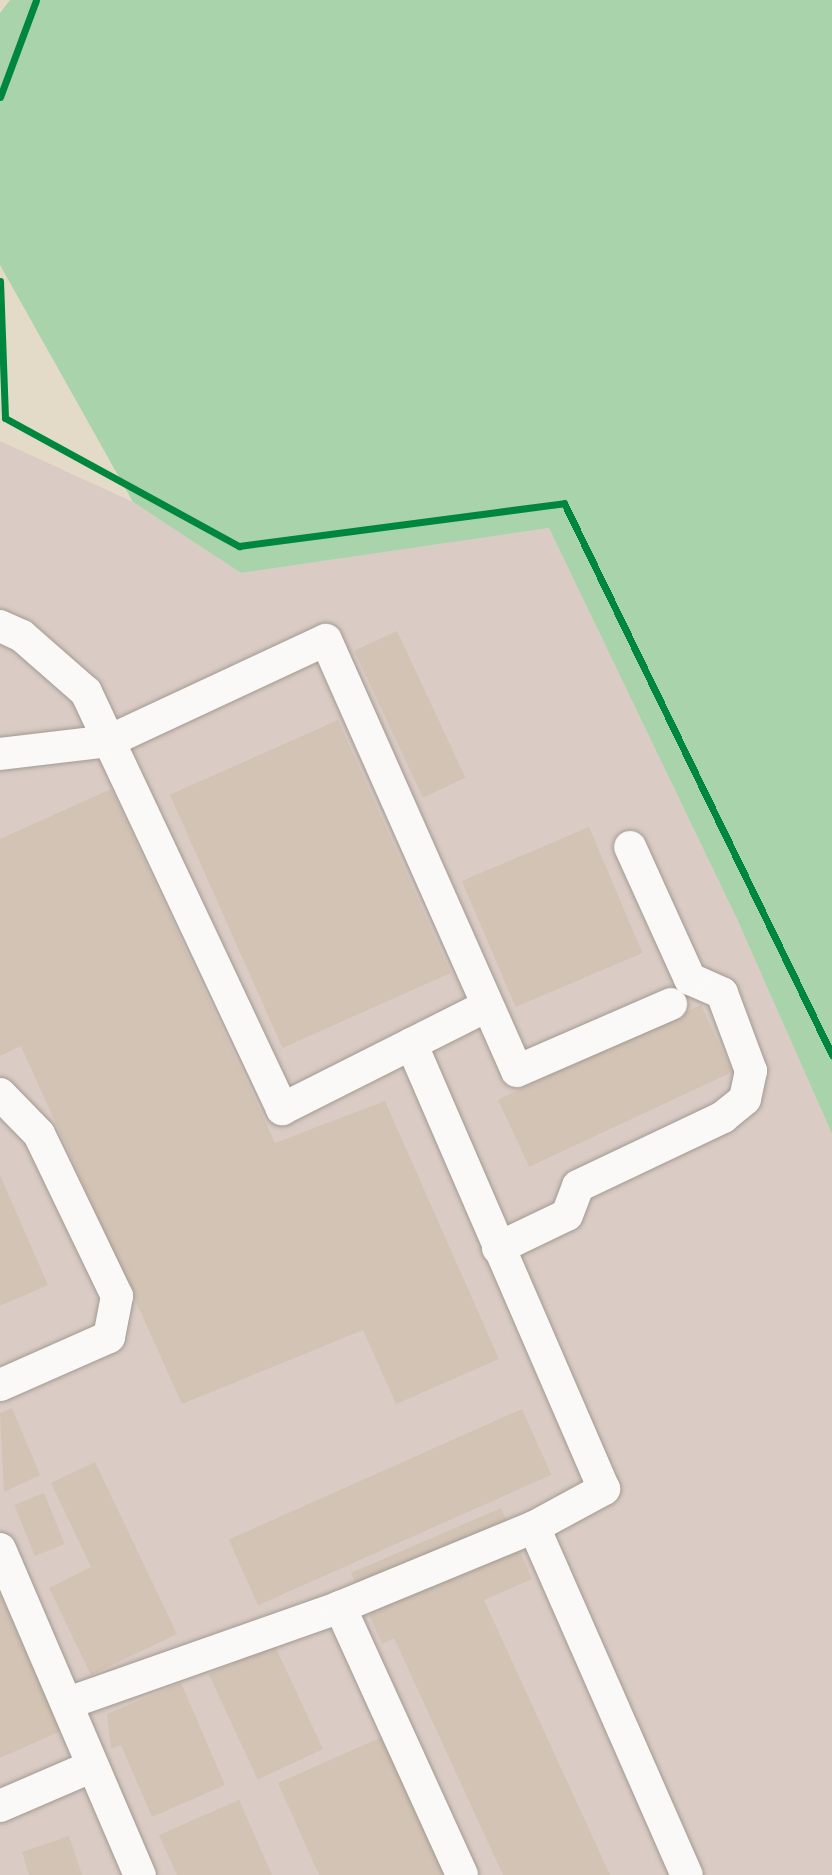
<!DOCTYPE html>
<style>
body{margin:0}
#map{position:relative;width:832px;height:1875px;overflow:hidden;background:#e4dac8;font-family:"Gochi Hand",sans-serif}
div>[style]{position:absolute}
.industrial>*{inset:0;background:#dacbc5}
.green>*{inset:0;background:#a9d3aa}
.building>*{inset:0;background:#d3c3b5;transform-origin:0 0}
.roads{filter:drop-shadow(0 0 2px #a19b91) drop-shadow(0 0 2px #a19b91)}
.minor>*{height:32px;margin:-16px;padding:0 16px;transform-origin:16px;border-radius:16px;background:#fbf9f7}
.cycleway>*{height:7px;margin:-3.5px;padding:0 3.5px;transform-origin:3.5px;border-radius:3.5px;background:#00873e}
span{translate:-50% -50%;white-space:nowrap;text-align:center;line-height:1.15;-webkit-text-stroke:7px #f6f6f2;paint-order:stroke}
</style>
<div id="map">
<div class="industrial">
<i style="clip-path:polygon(0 441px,133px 502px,241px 573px,549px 528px,738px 921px,832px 1134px,832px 1875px,0 1875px)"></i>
</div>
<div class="green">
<i style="clip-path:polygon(10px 0,832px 0,832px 1134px,738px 921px,549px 528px,241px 573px,133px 502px,0 265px,0 13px)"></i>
</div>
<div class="building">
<i style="left:397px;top:631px;width:162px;height:47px;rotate:65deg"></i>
<i style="left:338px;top:720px;width:277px;height:184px;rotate:66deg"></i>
<i style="clip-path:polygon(111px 789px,275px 1143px,385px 1101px,499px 1359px,396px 1404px,363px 1330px,182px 1404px,21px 1046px,0 1056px,0 839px)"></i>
<i style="left:589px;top:827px;width:137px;height:138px;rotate:67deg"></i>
<i style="left:701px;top:1005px;width:74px;height:224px;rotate:65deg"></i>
<i style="clip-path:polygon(0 1175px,48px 1285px,0 1306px)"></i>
<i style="clip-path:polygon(12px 1408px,40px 1475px,4px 1492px,0 1413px)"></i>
<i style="left:522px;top:1409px;width:72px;height:321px;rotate:66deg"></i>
<i style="clip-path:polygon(95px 1462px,177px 1634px,91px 1675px,49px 1588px,91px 1567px,51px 1483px)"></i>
<i style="left:44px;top:1493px;width:55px;height:32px;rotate:68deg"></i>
<i style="clip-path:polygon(501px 1508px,532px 1579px,484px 1600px,610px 1875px,503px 1875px,394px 1638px,382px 1644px,351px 1573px)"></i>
<i style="clip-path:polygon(0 1594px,61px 1731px,0 1758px)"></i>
<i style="left:274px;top:1644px;width:116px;height:72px;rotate:65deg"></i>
<i style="clip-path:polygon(181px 1683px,225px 1785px,152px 1817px,121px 1745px,111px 1749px,107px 1714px)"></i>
<i style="clip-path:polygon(384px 1736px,446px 1875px,319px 1875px,278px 1783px)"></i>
<i style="clip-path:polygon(239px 1800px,272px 1875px,177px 1875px,159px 1835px)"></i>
<i style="clip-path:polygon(69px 1836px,82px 1875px,29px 1875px,22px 1852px)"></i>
</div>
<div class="roads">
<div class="minor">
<i style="left:0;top:626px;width:24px;rotate:24deg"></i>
<i style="left:22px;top:636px;width:85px;rotate:41.2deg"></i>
<i style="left:86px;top:692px;width:461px;rotate:64.8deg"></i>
<i style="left:282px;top:1109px;width:227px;rotate:-26.7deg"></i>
<i style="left:0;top:754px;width:110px;rotate:-6.8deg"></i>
<i style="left:109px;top:741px;width:239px;rotate:-25deg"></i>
<i style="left:326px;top:640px;width:471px;rotate:66.1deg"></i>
<i style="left:517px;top:1071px;width:168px;rotate:-23.5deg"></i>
<i style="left:0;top:1094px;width:56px;rotate:45.7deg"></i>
<i style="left:39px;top:1134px;width:180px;rotate:64.3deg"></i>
<i style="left:117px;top:1296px;width:42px;rotate:101deg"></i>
<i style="left:109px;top:1337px;width:119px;rotate:156.2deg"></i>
<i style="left:498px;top:1248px;width:76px;rotate:-25.6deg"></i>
<i style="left:567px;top:1215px;width:31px;rotate:-69deg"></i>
<i style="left:578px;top:1186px;width:161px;rotate:-25.4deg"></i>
<i style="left:723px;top:1117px;width:28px;rotate:-39deg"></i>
<i style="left:745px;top:1099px;width:29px;rotate:-78deg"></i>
<i style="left:751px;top:1071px;width:83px;rotate:-110.4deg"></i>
<i style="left:722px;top:993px;width:35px;rotate:-156deg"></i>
<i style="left:690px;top:979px;width:145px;rotate:-114.4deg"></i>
<i style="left:534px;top:1527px;width:380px;rotate:66.3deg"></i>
<i style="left:0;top:1549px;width:355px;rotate:66.8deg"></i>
<i style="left:340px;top:1607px;width:294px;rotate:65.5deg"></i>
<i style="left:68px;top:1703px;width:288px;rotate:-19.4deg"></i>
<i style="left:340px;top:1607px;width:210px;rotate:-22.4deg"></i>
<i style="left:534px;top:1527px;width:80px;rotate:-28.5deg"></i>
<i style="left:604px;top:1489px;width:485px;rotate:-113.4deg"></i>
<i style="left:0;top:1806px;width:101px;rotate:-23.3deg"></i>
</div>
</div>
<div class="cycleway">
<i style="left:0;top:97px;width:103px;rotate:-69.6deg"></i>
<i style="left:0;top:281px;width:137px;rotate:87.9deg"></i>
<i style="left:5px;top:418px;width:267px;rotate:28.7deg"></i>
<i style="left:239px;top:546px;width:328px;rotate:-7.5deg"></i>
<i style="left:564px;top:503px;width:614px;rotate:64.1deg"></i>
</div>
</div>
